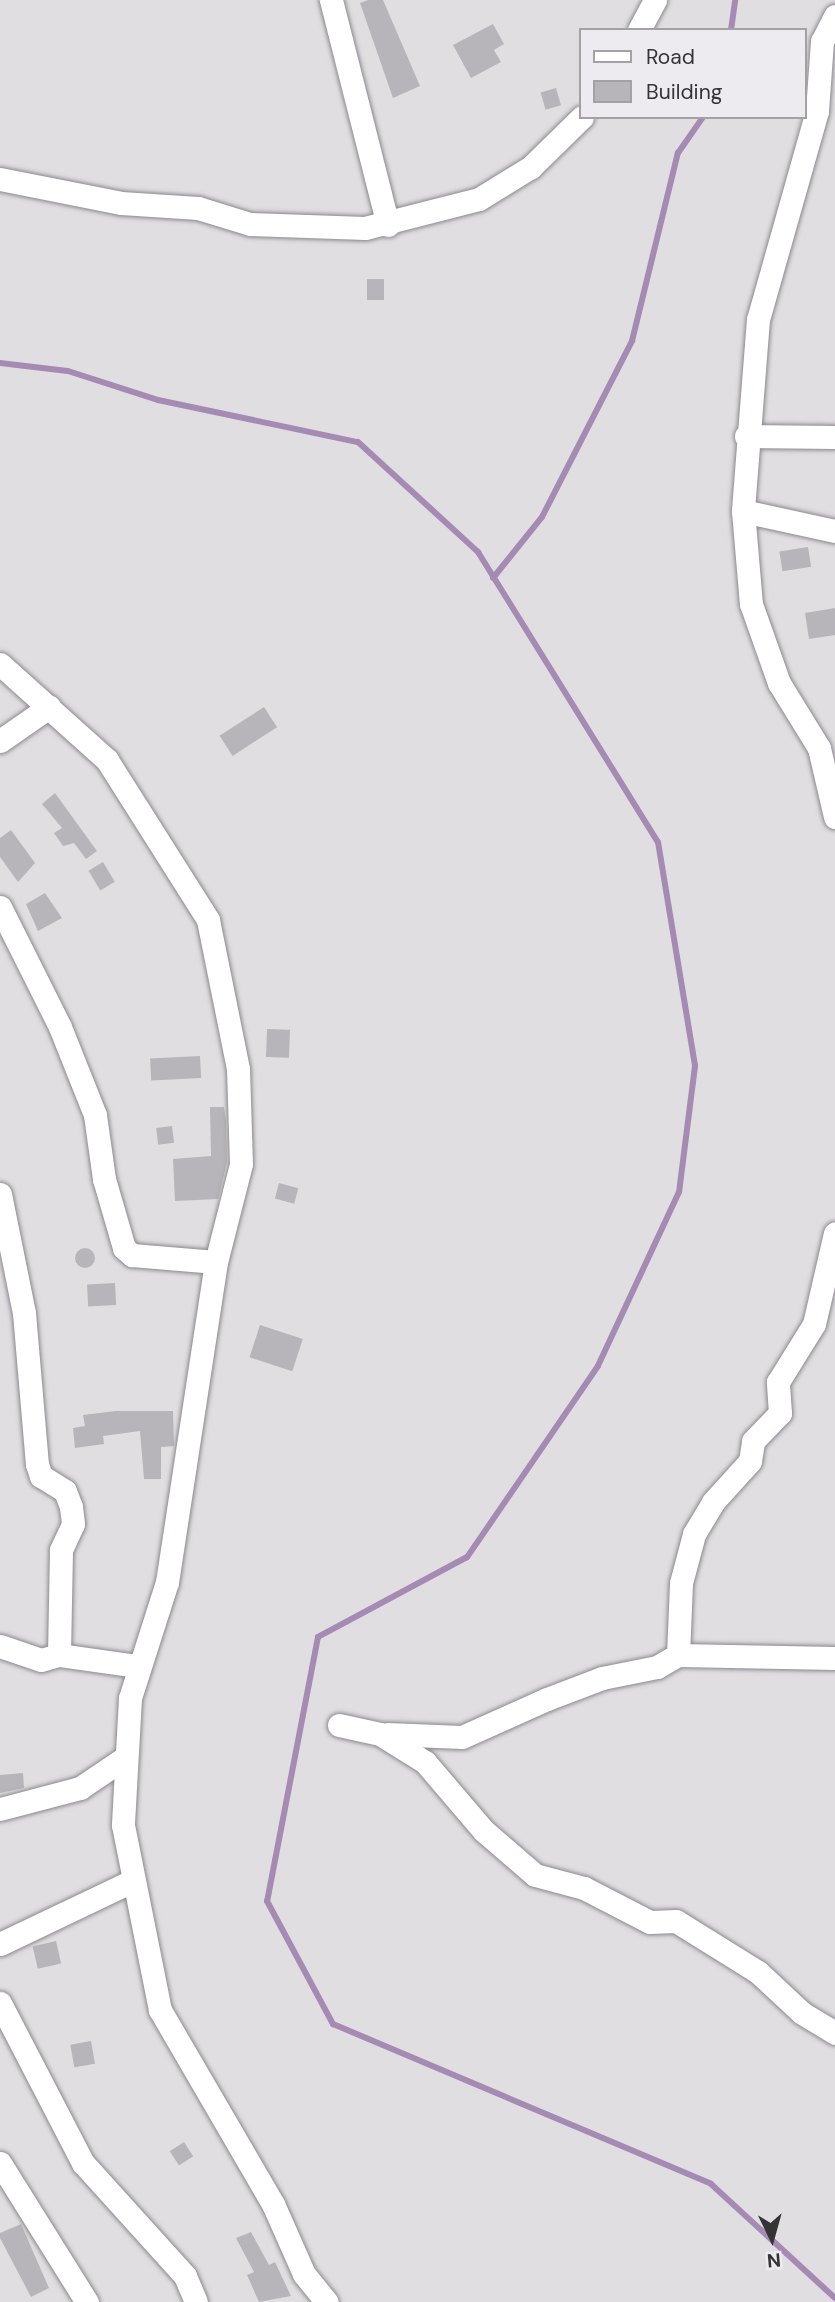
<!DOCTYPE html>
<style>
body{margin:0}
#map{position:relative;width:835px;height:2302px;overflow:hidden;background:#e1dee2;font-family:"DM Sans",sans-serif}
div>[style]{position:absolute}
.stream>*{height:6px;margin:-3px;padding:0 3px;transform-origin:3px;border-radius:3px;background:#a58bb3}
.building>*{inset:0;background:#b7b5b9;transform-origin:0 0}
.round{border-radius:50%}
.roads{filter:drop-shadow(0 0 2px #8b898d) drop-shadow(0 0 2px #8b898d)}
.minor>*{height:23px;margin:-11.5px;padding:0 11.5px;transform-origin:11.5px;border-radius:11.5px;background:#fff}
span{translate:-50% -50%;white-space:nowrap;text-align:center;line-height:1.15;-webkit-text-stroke:7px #eeebf0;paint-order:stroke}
.legend{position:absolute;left:579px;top:28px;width:228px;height:91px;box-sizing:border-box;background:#eeebf0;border:2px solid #a4a1a5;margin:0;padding:9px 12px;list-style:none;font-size:21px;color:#343335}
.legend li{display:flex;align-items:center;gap:14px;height:35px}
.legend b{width:35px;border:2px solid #a4a1a5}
.north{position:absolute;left:737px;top:2204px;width:70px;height:70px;-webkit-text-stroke:5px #eeebf0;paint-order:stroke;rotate:175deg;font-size:19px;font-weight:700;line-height:28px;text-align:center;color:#343335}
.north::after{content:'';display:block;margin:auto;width:24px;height:32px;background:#343335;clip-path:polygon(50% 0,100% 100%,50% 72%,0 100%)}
</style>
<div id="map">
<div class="stream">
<i style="left:731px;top:30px;width:30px;rotate:-82deg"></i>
<i style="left:0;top:363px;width:68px;rotate:6.7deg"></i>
<i style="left:68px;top:371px;width:95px;rotate:17.9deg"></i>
<i style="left:158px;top:400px;width:204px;rotate:11.9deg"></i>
<i style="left:358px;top:442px;width:163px;rotate:42.5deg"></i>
<i style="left:478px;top:552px;width:341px;rotate:58.2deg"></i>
<i style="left:658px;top:842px;width:227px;rotate:80.6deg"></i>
<i style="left:695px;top:1066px;width:127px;rotate:97.2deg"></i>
<i style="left:679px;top:1192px;width:192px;rotate:115deg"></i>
<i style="left:598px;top:1366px;width:232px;rotate:124.4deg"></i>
<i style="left:467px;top:1557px;width:169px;rotate:151.8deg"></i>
<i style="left:318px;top:1637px;width:269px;rotate:100.9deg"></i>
<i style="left:267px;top:1901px;width:140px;rotate:61.8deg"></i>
<i style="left:333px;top:2024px;width:410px;rotate:22.9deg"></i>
<i style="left:711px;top:2184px;width:168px;rotate:42.6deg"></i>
<i style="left:493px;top:578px;width:78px;rotate:-51.2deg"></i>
<i style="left:542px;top:517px;width:198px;rotate:-62.9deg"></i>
<i style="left:632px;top:341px;width:194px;rotate:-76.3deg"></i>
<i style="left:678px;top:153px;width:44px;rotate:-55.2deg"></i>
</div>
<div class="building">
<i style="clip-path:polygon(368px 0,383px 0,420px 86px,393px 98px,360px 3px)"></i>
<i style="clip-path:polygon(493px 24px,504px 44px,494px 50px,501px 62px,471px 78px,453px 45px)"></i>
<i style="left:556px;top:88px;width:18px;height:16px;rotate:74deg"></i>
<i style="left:367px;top:279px;width:17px;height:21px"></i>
<i style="left:808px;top:547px;width:20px;height:29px;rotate:81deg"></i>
<i style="clip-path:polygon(835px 608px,835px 635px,809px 639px,805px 613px)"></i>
<i style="left:264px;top:707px;width:24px;height:53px;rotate:57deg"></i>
<i style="clip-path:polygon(55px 793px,97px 851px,86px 859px,74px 843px,63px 846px,54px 833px,62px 828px,42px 804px)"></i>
<i style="clip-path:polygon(11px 830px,35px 863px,18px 882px,0 857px,0 838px)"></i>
<i style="left:103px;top:862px;width:23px;height:17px;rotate:59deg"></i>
<i style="clip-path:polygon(45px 893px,62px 918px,38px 931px,26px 904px)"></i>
<i style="left:267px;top:1029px;width:23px;height:28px;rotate:2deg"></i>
<i style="left:200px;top:1056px;width:22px;height:50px;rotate:87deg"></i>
<i style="clip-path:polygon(210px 1107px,224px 1107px,226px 1121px,227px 1162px,218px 1199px,175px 1201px,173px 1159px,211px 1156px)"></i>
<i style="left:172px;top:1126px;width:17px;height:16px;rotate:83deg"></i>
<i style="left:279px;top:1183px;width:20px;height:16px;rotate:15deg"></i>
<i class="round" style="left:75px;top:1248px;width:20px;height:20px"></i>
<i style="left:115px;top:1283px;width:22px;height:28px;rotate:87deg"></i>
<i style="left:260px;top:1325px;width:45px;height:34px;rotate:18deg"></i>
<i style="clip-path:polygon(116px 1411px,173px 1411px,174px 1446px,161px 1447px,161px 1479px,144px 1479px,140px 1431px,103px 1436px,104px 1444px,75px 1448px,73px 1428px,85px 1426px,83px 1415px)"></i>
<i style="clip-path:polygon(23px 1773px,24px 1788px,0 1793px,0 1775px)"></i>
<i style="left:56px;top:1941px;width:23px;height:24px;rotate:77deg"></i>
<i style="left:91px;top:2041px;width:23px;height:21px;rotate:80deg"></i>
<i style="left:184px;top:2142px;width:17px;height:17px;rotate:57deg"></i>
<i style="clip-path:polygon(21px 2224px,49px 2288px,31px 2297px,0 2238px,0 2233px)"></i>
<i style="clip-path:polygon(251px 2232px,269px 2265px,275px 2262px,291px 2296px,259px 2302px,247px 2275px,254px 2272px,236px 2238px)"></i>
</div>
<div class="roads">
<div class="minor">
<i style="left:331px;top:0;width:232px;rotate:75.8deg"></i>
<i style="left:835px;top:16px;width:28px;rotate:117deg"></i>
<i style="left:822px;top:41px;width:70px;rotate:94.1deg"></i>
<i style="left:817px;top:111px;width:216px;rotate:105.8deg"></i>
<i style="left:758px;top:319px;width:193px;rotate:94.5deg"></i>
<i style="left:743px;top:511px;width:93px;rotate:85.1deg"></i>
<i style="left:751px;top:604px;width:84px;rotate:70.5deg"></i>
<i style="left:779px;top:683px;width:76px;rotate:58.4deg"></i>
<i style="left:819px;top:748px;width:71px;rotate:76.9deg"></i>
<i style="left:639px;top:30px;width:34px;rotate:-62deg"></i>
<i style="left:0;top:179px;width:123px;rotate:11.2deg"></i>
<i style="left:121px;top:203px;width:77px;rotate:3.7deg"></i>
<i style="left:198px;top:208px;width:54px;rotate:17.1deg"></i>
<i style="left:250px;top:224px;width:115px;rotate:2deg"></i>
<i style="left:365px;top:228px;width:118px;rotate:-14.3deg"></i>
<i style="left:479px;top:199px;width:61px;rotate:-31.6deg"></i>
<i style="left:531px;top:167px;width:71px;rotate:-44.4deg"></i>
<i style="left:746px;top:436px;width:89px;rotate:0.6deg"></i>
<i style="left:743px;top:511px;width:94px;rotate:12.3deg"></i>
<i style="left:0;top:664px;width:144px;rotate:41.9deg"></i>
<i style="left:107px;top:760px;width:189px;rotate:57.7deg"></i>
<i style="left:208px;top:920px;width:152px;rotate:78.6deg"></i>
<i style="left:238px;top:1069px;width:95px;rotate:88.2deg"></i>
<i style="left:241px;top:1164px;width:101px;rotate:104.3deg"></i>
<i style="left:216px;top:1262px;width:324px;rotate:98.7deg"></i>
<i style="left:167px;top:1582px;width:122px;rotate:107.7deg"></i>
<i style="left:130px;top:1698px;width:127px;rotate:93.2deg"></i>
<i style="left:123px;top:1825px;width:189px;rotate:78.7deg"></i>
<i style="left:160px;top:2010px;width:225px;rotate:59.8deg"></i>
<i style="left:273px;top:2204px;width:77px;rotate:66.1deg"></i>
<i style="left:304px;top:2274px;width:36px;rotate:51deg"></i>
<i style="left:0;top:741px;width:60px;rotate:-34.8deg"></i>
<i style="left:0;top:907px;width:134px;rotate:63.4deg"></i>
<i style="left:60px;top:1027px;width:95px;rotate:68.3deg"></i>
<i style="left:95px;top:1115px;width:65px;rotate:82deg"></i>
<i style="left:104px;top:1179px;width:72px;rotate:73.8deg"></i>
<i style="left:124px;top:1248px;width:11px;rotate:41deg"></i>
<i style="left:132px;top:1255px;width:84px;rotate:4.8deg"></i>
<i style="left:0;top:1194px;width:121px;rotate:78.6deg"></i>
<i style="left:24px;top:1313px;width:152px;rotate:85.1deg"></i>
<i style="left:37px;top:1464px;width:13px;rotate:72deg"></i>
<i style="left:41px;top:1476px;width:28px;rotate:32deg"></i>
<i style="left:65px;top:1491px;width:17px;rotate:69deg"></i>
<i style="left:71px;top:1507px;width:17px;rotate:83deg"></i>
<i style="left:73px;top:1524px;width:29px;rotate:115deg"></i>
<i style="left:61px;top:1550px;width:105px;rotate:91.1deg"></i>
<i style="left:0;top:1646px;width:43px;rotate:18.9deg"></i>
<i style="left:41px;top:1660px;width:19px;rotate:-16deg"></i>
<i style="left:59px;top:1655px;width:79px;rotate:8deg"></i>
<i style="left:678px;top:1655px;width:72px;rotate:-87.6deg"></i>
<i style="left:681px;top:1583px;width:51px;rotate:-75.1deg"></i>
<i style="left:694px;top:1534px;width:37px;rotate:-59deg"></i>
<i style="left:713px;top:1502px;width:55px;rotate:-47.9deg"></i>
<i style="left:750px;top:1461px;width:20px;rotate:-81deg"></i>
<i style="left:753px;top:1441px;width:39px;rotate:-46deg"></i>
<i style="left:780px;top:1413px;width:31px;rotate:-94deg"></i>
<i style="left:778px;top:1382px;width:68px;rotate:-58.2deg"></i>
<i style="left:814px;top:1324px;width:93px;rotate:-77deg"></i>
<i style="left:339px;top:1725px;width:42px;rotate:12.4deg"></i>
<i style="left:380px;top:1734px;width:53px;rotate:31.9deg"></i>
<i style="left:425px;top:1762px;width:91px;rotate:49.5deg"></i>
<i style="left:484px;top:1831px;width:67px;rotate:40.8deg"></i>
<i style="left:535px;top:1875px;width:51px;rotate:14.9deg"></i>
<i style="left:584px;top:1888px;width:74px;rotate:27.3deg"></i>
<i style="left:650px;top:1922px;width:26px;rotate:-2deg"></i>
<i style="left:676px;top:1921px;width:97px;rotate:31.9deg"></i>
<i style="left:758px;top:1972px;width:60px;rotate:43deg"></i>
<i style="left:802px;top:2013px;width:39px;rotate:31deg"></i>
<i style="left:387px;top:1734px;width:75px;rotate:2.3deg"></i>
<i style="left:462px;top:1737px;width:93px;rotate:-24.1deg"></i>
<i style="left:547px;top:1699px;width:59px;rotate:-20.9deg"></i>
<i style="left:602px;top:1678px;width:56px;rotate:-11.3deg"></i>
<i style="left:657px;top:1667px;width:24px;rotate:-30deg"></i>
<i style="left:678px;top:1655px;width:157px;rotate:1.1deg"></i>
<i style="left:0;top:1809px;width:83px;rotate:-14.7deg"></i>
<i style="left:80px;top:1788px;width:55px;rotate:-34deg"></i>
<i style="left:0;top:1944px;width:146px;rotate:-25.5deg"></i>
<i style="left:0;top:2003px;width:180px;rotate:62.6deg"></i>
<i style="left:83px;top:2163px;width:152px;rotate:47.9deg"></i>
<i style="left:185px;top:2276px;width:28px;rotate:67deg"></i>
<i style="left:0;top:2163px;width:164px;rotate:58deg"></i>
</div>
</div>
<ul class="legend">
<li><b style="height:9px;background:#fff"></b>Road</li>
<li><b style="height:19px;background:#b7b5b9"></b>Building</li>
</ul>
<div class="north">N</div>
</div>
